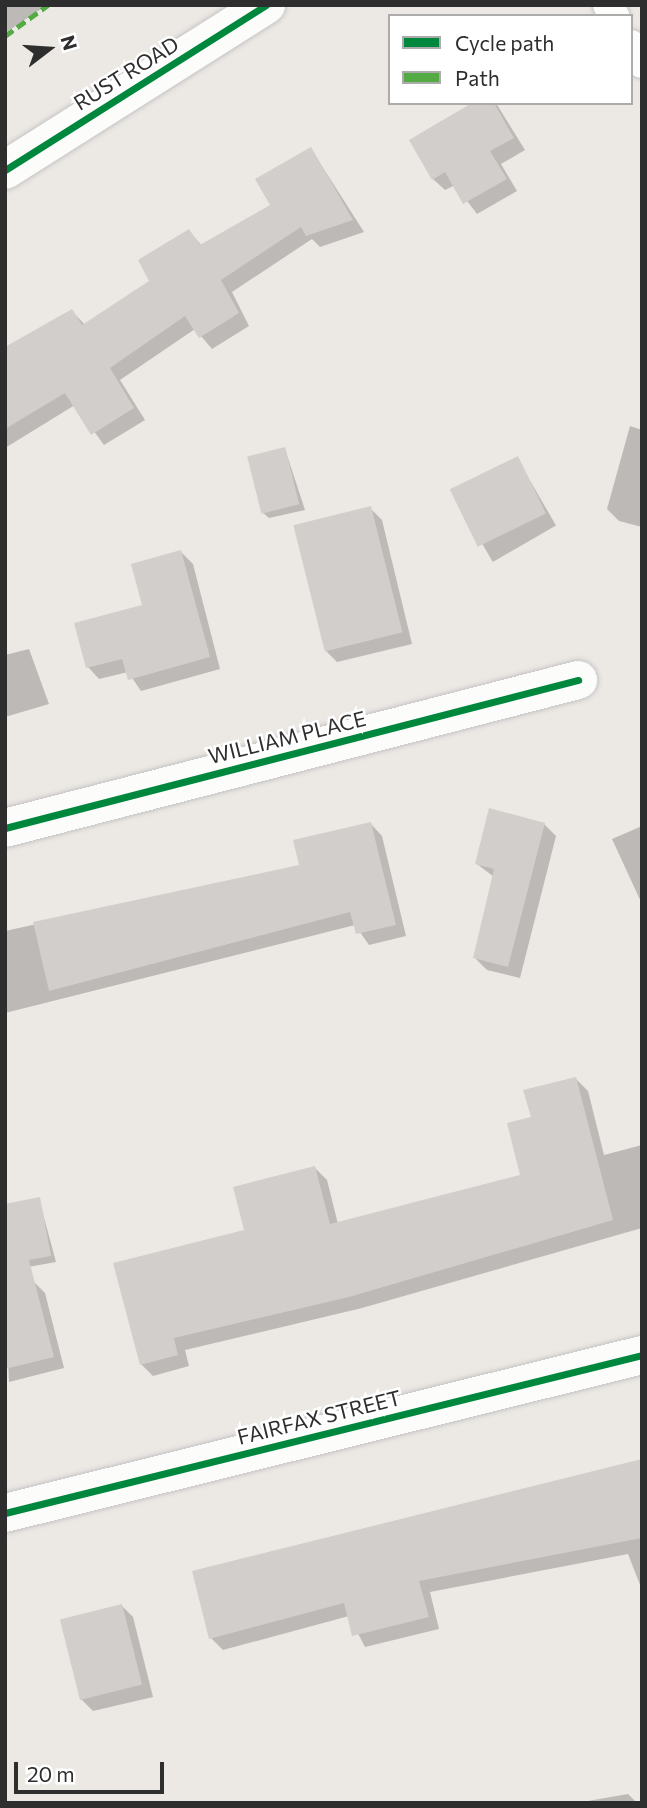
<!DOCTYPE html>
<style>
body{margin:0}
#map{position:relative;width:647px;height:1808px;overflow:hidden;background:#ece8e4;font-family:Commissioner,sans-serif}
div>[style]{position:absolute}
.shadow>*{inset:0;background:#0003;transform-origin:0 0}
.building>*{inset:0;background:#d1cecb;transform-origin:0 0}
.roads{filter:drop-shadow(0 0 2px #c5c4c5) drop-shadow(0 0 2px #c5c4c5)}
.service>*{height:30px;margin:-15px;padding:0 15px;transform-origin:15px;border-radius:15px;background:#fcfcfb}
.minor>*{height:38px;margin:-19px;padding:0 19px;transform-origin:19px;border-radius:19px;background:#fcfcfb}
.quiet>*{height:5px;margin-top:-2.5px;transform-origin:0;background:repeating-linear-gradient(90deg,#54ab44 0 10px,transparent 0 15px)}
.cycleway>*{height:7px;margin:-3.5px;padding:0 3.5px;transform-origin:3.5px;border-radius:3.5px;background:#00873e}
span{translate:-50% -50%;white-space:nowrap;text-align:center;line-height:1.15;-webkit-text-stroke:5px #fff;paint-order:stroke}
.street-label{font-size:21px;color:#2e2e2e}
.frame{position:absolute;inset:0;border:7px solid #2e2e2e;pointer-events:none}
.legend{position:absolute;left:388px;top:14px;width:245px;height:91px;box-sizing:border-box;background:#fff;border:2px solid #ababab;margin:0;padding:9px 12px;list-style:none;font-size:21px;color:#2e2e2e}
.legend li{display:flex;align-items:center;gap:14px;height:35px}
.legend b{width:35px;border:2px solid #ababab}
.north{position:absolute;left:14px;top:14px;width:70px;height:70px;-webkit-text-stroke:5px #fff;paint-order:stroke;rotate:73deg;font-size:19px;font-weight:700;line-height:28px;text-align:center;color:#2e2e2e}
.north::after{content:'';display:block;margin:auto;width:24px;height:32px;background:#2e2e2e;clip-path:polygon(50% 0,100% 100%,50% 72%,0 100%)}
.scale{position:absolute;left:14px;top:1762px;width:150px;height:32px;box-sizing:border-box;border:4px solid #2e2e2e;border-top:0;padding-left:9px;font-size:21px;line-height:24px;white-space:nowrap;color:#2e2e2e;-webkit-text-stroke:5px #fff;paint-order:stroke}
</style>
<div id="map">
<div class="shadow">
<i style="clip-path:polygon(5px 5px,47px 5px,5px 33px)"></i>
<i style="clip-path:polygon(476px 103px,496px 103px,525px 150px,501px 164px,517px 191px,477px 214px,455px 185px,445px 190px,433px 179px)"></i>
<i style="clip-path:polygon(311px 149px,364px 232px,320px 247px,312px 239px,232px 292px,249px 326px,212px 349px,195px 329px,120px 380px,145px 420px,104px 445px,75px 405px,5px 448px,5px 387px,72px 311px,85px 325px,151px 282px,189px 231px,202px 246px,272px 206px)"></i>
<i style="clip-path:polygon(630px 426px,642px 430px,642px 527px,619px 521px,607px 509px)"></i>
<i style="clip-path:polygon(285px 449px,305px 510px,269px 518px,262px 512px)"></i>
<i style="left:517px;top:458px;width:78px;height:73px;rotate:60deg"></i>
<i style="clip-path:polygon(370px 508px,382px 520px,412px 644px,337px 662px,325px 650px)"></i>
<i style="clip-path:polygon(181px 552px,193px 564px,220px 669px,141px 691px,128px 672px,99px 679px,88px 667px,144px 606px)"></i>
<i style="clip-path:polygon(29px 649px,49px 704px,5px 717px,5px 655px)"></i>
<i style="clip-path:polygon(371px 824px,382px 836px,406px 936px,369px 945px,355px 925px,5px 1013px,5px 931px,301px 866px)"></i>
<i style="clip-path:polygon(544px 824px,556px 836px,520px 978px,487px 970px,475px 958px,494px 877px,477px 864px)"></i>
<i style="clip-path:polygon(642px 826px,642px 904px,612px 839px)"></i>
<i style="clip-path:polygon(576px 1079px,588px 1091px,604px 1155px,642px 1145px,642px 1228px,362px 1308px,185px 1350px,189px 1366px,153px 1376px,141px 1364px,246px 1231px,315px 1168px,327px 1180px,338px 1224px,522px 1176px,533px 1118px)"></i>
<i style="clip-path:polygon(39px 1199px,56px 1262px,6px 1271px)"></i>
<i style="clip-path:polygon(33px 1281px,45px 1293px,64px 1368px,9px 1382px,5px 1288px)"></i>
<i style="clip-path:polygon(642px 1460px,642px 1590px,628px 1554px,430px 1592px,439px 1629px,365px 1647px,349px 1616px,223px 1650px,211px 1638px)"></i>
<i style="clip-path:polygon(122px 1606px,133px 1617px,153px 1697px,93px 1711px,81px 1699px)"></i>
<i style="clip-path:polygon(628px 1794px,637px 1803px,582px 1803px,582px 1802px)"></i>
</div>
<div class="building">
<i style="clip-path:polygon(472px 103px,494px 103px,514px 138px,490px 151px,507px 179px,463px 204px,445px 172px,432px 180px,409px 140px)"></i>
<i style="clip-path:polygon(311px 147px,353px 220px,306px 236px,301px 227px,221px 280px,239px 313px,199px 338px,185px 316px,110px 368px,134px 408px,91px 435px,65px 393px,5px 429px,5px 347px,72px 309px,82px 325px,149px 281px,138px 260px,189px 229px,200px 245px,270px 205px,255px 179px)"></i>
<i style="left:285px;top:447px;width:59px;height:39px;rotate:76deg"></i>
<i style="left:518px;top:456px;width:64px;height:76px;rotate:64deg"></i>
<i style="left:371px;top:506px;width:130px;height:80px;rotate:76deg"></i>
<i style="clip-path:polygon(181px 550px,210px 657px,128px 680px,122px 659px,86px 668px,74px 623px,142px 605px,131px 564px)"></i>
<i style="clip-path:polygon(489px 808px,545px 823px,508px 967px,473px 958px,494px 869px,475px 864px)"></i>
<i style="clip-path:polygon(371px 822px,396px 925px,356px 934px,350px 912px,49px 991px,33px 922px,299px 865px,293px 840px)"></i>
<i style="clip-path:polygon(576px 1077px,613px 1220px,349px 1297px,174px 1338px,178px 1355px,140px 1365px,113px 1263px,244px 1230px,233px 1187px,315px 1166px,330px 1224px,520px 1175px,507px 1123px,531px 1117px,523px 1090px)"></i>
<i style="clip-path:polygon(40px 1197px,51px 1256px,29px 1260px,54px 1357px,5px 1369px,5px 1204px)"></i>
<i style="clip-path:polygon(642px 1459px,642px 1538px,419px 1581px,429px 1617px,352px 1636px,344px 1603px,209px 1639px,192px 1571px)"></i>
<i style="left:122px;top:1604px;width:83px;height:64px;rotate:76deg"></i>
</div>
<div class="roads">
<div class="service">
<i style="left:608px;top:5px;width:13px;rotate:61deg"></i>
<i style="left:631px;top:45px;width:21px;rotate:59deg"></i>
</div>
<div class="minor">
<i style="left:5px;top:170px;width:309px;rotate:-32.3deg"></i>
<i style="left:5px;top:828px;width:592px;rotate:-14.48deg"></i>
<i style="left:5px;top:1513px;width:656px;rotate:-13.93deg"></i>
</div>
</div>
<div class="quiet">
<i style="left:5px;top:36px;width:53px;rotate:-35.8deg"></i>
</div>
<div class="cycleway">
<i style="left:5px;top:170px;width:309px;rotate:-32.3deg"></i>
<i style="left:5px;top:828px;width:592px;rotate:-14.48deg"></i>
<i style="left:5px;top:1513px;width:656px;rotate:-13.93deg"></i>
</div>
<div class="street-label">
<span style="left:126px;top:73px;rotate:-32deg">RUST ROAD</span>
<span style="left:287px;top:737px;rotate:-14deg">WILLIAM PLACE</span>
<span style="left:319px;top:1417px;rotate:-14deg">FAIRFAX STREET</span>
</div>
<div class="frame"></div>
<ul class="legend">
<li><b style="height:9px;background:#00873e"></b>Cycle path</li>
<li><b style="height:9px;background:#54ab44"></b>Path</li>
</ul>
<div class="north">N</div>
<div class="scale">20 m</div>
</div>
